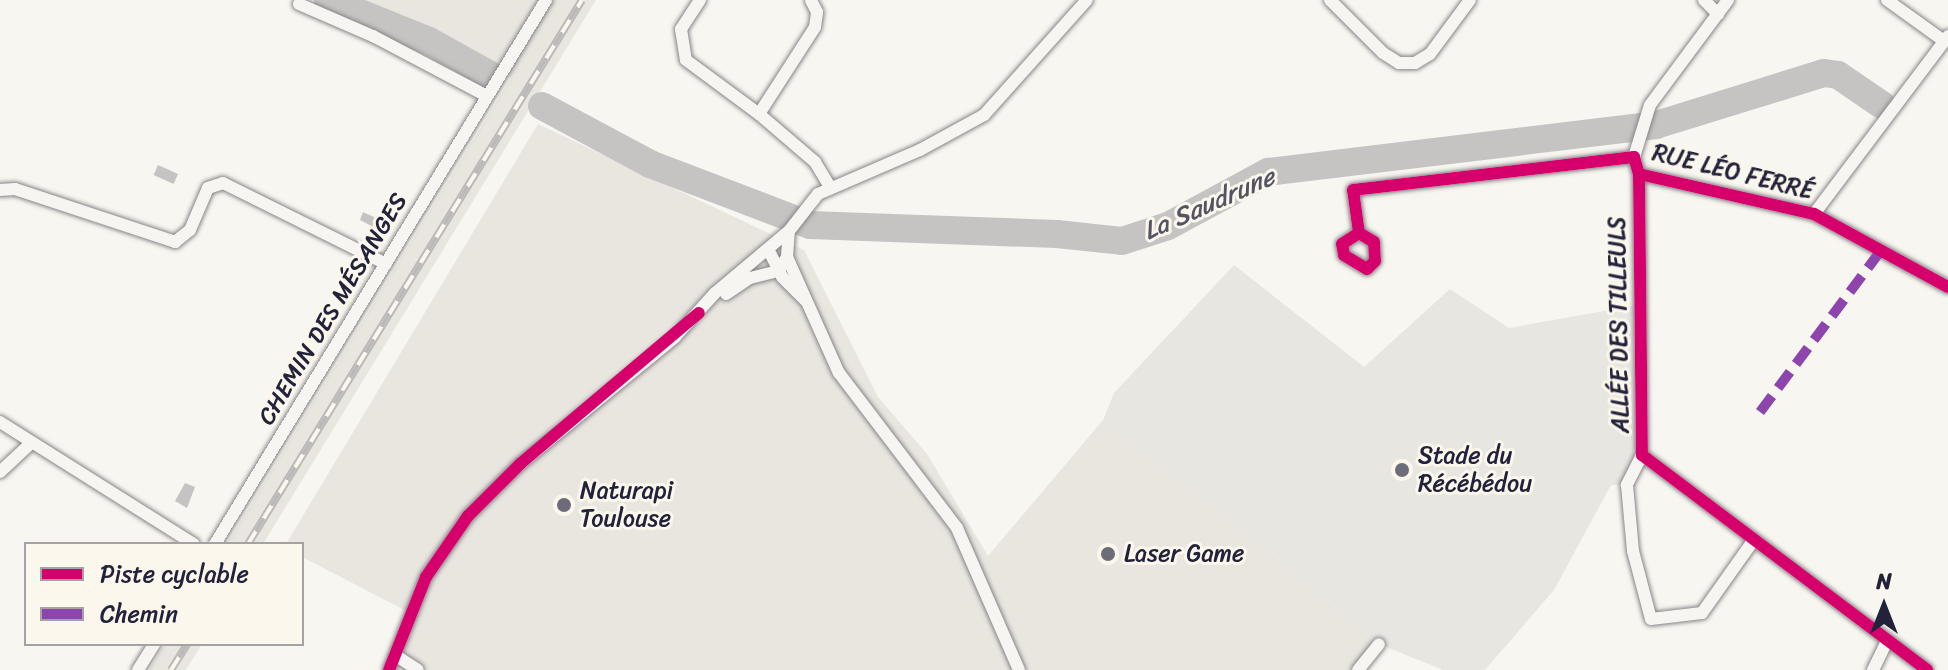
<!DOCTYPE html>
<meta charset="utf-8">
<style>
body{margin:0}
#map{position:relative;width:1948px;height:670px;overflow:hidden;background:#f8f6f0;font-family:Sriracha,sans-serif}
div>[style]{position:absolute}
.built>*{inset:0;background:#e9e6e0}
.green>*{inset:0;background:#e8e6e0}
.water>*{inset:0;background:#c6c4c3;transform-origin:0 0}
.river>*{height:28px;margin:-14px;padding:0 14px;transform-origin:14px;border-radius:14px;background:#c6c4c3}
.roads{filter:drop-shadow(0 0 2px #878688) drop-shadow(0 0 2px #878688)}
.street>*{height:12px;margin:-6px;padding:0 6px;transform-origin:6px;border-radius:6px;background:#f6f5f1}
.rail>*{height:8px;margin-top:-4px;transform-origin:0;background:repeating-linear-gradient(90deg,#fbf7ec 0 15px,#bcbab9 0 30px);box-sizing:border-box;border-block:2px solid #bcbab9}
.quiet>*{height:10px;margin-top:-5px;transform-origin:0;background:repeating-linear-gradient(90deg,#8e44ad 0 20px,transparent 0 30px)}
.cycleway>*{height:12px;margin:-6px;padding:0 6px;transform-origin:6px;border-radius:6px;background:#d6006c}
.dots>*{width:22px;height:22px;translate:-50% -50%;box-sizing:border-box;border:4px solid #fbf7ec;border-radius:50%}
span{translate:-50% -50%;white-space:nowrap;text-align:center;line-height:1.15;-webkit-text-stroke:6px #fbf7ec;paint-order:stroke}
.street-label{font-size:24px;color:#22223b}
.poi-label{font-size:24px;color:#22223b}
.left{translate:0 -50%;text-align:left}
.water-label{font-size:26px;color:#545364;font-style:italic}
.legend{position:absolute;left:24px;top:542px;width:280px;height:104px;box-sizing:border-box;background:#fbf7ec;border:2px solid #a4a2a5;margin:0;padding:10px 14px;list-style:none;font-size:24px;color:#22223b}
.legend li{display:flex;align-items:center;gap:16px;height:40px}
.legend b{width:40px;border:2px solid #a4a2a5}
.north{position:absolute;left:1844px;top:566px;width:80px;height:80px;-webkit-text-stroke:6px #fbf7ec;paint-order:stroke;rotate:0deg;font-size:22px;font-weight:700;line-height:32px;text-align:center;color:#22223b}
.north::after{content:'';display:block;margin:auto;width:28px;height:36px;background:#22223b;clip-path:polygon(50% 0,100% 100%,50% 72%,0 100%)}
</style>
<div id="map">
<div class="built">
<i style="clip-path:polygon(359px 0,596px 0,263px 544px,227px 544px,511px 78px,476px 53px)"></i>
<i style="clip-path:polygon(538px 124px,804px 250px,878px 397px,927px 454px,988px 556px,1103px 420px,1208px 499px,1379px 644px,1357px 670px,397px 670px,416px 616px,302px 557px,302px 544px,286px 544px)"></i>
<i style="clip-path:polygon(165px 644px,202px 644px,186px 670px,149px 670px)"></i>
</div>
<div class="green">
<i style="clip-path:polygon(1234px 265px,1364px 367px,1450px 289px,1509px 328px,1643px 304px,1642px 455px,1627px 485px,1611px 485px,1554px 590px,1485px 670px,1443px 670px,1379px 644px,1208px 499px,1103px 420px,1114px 393px)"></i>
</div>
<div class="water">
<i style="left:158px;top:165px;width:22px;height:11px;rotate:24deg"></i>
<i style="clip-path:polygon(363px 212px,387px 223px,383px 232px,360px 220px)"></i>
<i style="clip-path:polygon(185px 483px,195px 487px,187px 508px,175px 501px)"></i>
</div>
<div class="river">
<i style="left:328px;top:0;width:109px;rotate:22.1deg"></i>
<i style="left:429px;top:41px;width:70px;rotate:29.1deg"></i>
<i style="left:542px;top:106px;width:123px;rotate:28.2deg"></i>
<i style="left:650px;top:164px;width:171px;rotate:20.9deg"></i>
<i style="left:810px;top:225px;width:247px;rotate:2.1deg"></i>
<i style="left:1057px;top:234px;width:65px;rotate:6.1deg"></i>
<i style="left:1122px;top:241px;width:48px;rotate:-18.1deg"></i>
<i style="left:1168px;top:226px;width:114px;rotate:-28.4deg"></i>
<i style="left:1268px;top:172px;width:391px;rotate:-6.9deg"></i>
<i style="left:1656px;top:125px;width:176px;rotate:-17.2deg"></i>
<i style="left:1824px;top:73px;width:14px;rotate:8deg"></i>
<i style="left:1838px;top:75px;width:53px;rotate:34.3deg"></i>
</div>
<div class="roads">
<div class="street">
<i style="left:700px;top:0;width:35px;rotate:123deg"></i>
<i style="left:681px;top:29px;width:31px;rotate:81deg"></i>
<i style="left:686px;top:60px;width:91px;rotate:36.5deg"></i>
<i style="left:759px;top:114px;width:103px;rotate:-57.2deg"></i>
<i style="left:815px;top:27px;width:15px;rotate:-82deg"></i>
<i style="left:817px;top:12px;width:13px;rotate:-117deg"></i>
<i style="left:1330px;top:0;width:75px;rotate:45deg"></i>
<i style="left:1383px;top:53px;width:19px;rotate:32deg"></i>
<i style="left:1399px;top:63px;width:16px"></i>
<i style="left:1415px;top:63px;width:17px;rotate:-31deg"></i>
<i style="left:1430px;top:54px;width:67px;rotate:-53.5deg"></i>
<i style="left:1704px;top:0;width:20px;rotate:45deg"></i>
<i style="left:1887px;top:0;width:70px;rotate:35.7deg"></i>
<i style="left:299px;top:4px;width:81px;rotate:23.4deg"></i>
<i style="left:373px;top:36px;width:129px;rotate:27.8deg"></i>
<i style="left:759px;top:114px;width:74px;rotate:40.6deg"></i>
<i style="left:815px;top:162px;width:29px;rotate:59deg"></i>
<i style="left:1634px;top:157px;width:54px;rotate:-72.9deg"></i>
<i style="left:1650px;top:105px;width:131px;rotate:-53.4deg"></i>
<i style="left:1639px;top:174px;width:281px;rotate:89.4deg"></i>
<i style="left:1642px;top:455px;width:357px;rotate:37deg"></i>
<i style="left:0;top:190px;width:15px;rotate:-4deg"></i>
<i style="left:15px;top:189px;width:169px;rotate:18.3deg"></i>
<i style="left:175px;top:242px;width:19px;rotate:-39deg"></i>
<i style="left:190px;top:230px;width:46px;rotate:-66.8deg"></i>
<i style="left:208px;top:188px;width:16px;rotate:-18deg"></i>
<i style="left:223px;top:183px;width:182px;rotate:26.4deg"></i>
<i style="left:1814px;top:214px;width:223px;rotate:-53deg"></i>
<i style="left:1359px;top:233px;width:17px;rotate:31deg"></i>
<i style="left:1374px;top:242px;width:19px;rotate:87deg"></i>
<i style="left:1375px;top:261px;width:11px;rotate:135deg"></i>
<i style="left:1367px;top:269px;width:27px;rotate:-149deg"></i>
<i style="left:1344px;top:255px;width:11px;rotate:-100deg"></i>
<i style="left:1342px;top:244px;width:20px;rotate:-33deg"></i>
<i style="left:1359px;top:233px;width:43px;rotate:-97.9deg"></i>
<i style="left:1353px;top:190px;width:283px;rotate:-6.7deg"></i>
<i style="left:1634px;top:157px;width:18px;rotate:74deg"></i>
<i style="left:1639px;top:174px;width:180px;rotate:12.9deg"></i>
<i style="left:1814px;top:214px;width:153px;rotate:28.6deg"></i>
<i style="left:769px;top:251px;width:29px;rotate:63deg"></i>
<i style="left:782px;top:277px;width:34px;rotate:45deg"></i>
<i style="left:787px;top:257px;width:127px;rotate:65.9deg"></i>
<i style="left:839px;top:373px;width:195px;rotate:52.7deg"></i>
<i style="left:957px;top:528px;width:155px;rotate:66.4deg"></i>
<i style="left:726px;top:294px;width:29px;rotate:-34deg"></i>
<i style="left:750px;top:278px;width:29px;rotate:-14deg"></i>
<i style="left:778px;top:271px;width:17px;rotate:-57deg"></i>
<i style="left:787px;top:257px;width:26px;rotate:-86deg"></i>
<i style="left:0;top:422px;width:229px;rotate:32.2deg"></i>
<i style="left:1642px;top:455px;width:34px;rotate:117deg"></i>
<i style="left:1627px;top:485px;width:66px;rotate:84.8deg"></i>
<i style="left:1633px;top:551px;width:70px;rotate:75.2deg"></i>
<i style="left:1651px;top:619px;width:51px;rotate:-6.7deg"></i>
<i style="left:1702px;top:613px;width:88px;rotate:-54.7deg"></i>
<i style="left:0;top:472px;width:42px;rotate:-43.1deg"></i>
<i style="left:215px;top:544px;width:637px;rotate:-58.68deg"></i>
<i style="left:395px;top:655px;width:27px;rotate:33deg"></i>
<i style="left:138px;top:670px;width:31px;rotate:-58deg"></i>
<i style="left:389px;top:670px;width:100px;rotate:-68.3deg"></i>
<i style="left:426px;top:577px;width:74px;rotate:-55.5deg"></i>
<i style="left:468px;top:516px;width:74px;rotate:-45deg"></i>
<i style="left:520px;top:464px;width:200px;rotate:-39.3deg"></i>
<i style="left:675px;top:337px;width:59px;rotate:-47.7deg"></i>
<i style="left:715px;top:293px;width:97px;rotate:-40deg"></i>
<i style="left:789px;top:231px;width:47px;rotate:-51.9deg"></i>
<i style="left:818px;top:194px;width:111px;rotate:-23.3deg"></i>
<i style="left:920px;top:150px;width:73px;rotate:-28.7deg"></i>
<i style="left:984px;top:115px;width:154px;rotate:-48.2deg"></i>
<i style="left:1358px;top:670px;width:33px;rotate:-51deg"></i>
<i style="left:1873px;top:670px;width:32px;rotate:-64deg"></i>
</div>
</div>
<div class="rail">
<i style="left:248px;top:544px;width:638px;rotate:-58.45deg"></i>
<i style="left:171px;top:670px;width:31px;rotate:-58deg"></i>
</div>
<div class="quiet">
<i style="left:1760px;top:412px;width:204px;rotate:-53.2deg"></i>
</div>
<div class="cycleway">
<i style="left:1639px;top:174px;width:281px;rotate:89.4deg"></i>
<i style="left:1642px;top:455px;width:357px;rotate:37deg"></i>
<i style="left:1359px;top:233px;width:17px;rotate:31deg"></i>
<i style="left:1374px;top:242px;width:19px;rotate:87deg"></i>
<i style="left:1375px;top:261px;width:11px;rotate:135deg"></i>
<i style="left:1367px;top:269px;width:27px;rotate:-149deg"></i>
<i style="left:1344px;top:255px;width:11px;rotate:-100deg"></i>
<i style="left:1342px;top:244px;width:20px;rotate:-33deg"></i>
<i style="left:1359px;top:233px;width:43px;rotate:-97.9deg"></i>
<i style="left:1353px;top:190px;width:283px;rotate:-6.7deg"></i>
<i style="left:1634px;top:157px;width:18px;rotate:74deg"></i>
<i style="left:1639px;top:174px;width:180px;rotate:12.9deg"></i>
<i style="left:1814px;top:214px;width:153px;rotate:28.6deg"></i>
<i style="left:389px;top:670px;width:100px;rotate:-68.3deg"></i>
<i style="left:426px;top:577px;width:74px;rotate:-55.5deg"></i>
<i style="left:468px;top:516px;width:74px;rotate:-45deg"></i>
<i style="left:520px;top:464px;width:234px;rotate:-40.2deg"></i>
</div>
<div class="dots">
<i style="left:1402px;top:470px;background:#6d6c7a"></i>
<i style="left:564px;top:505px;background:#6d6c7a"></i>
<i style="left:1108px;top:554px;background:#6d6c7a"></i>
</div>
<div class="street-label">
<span style="left:1733px;top:172px;rotate:14deg">RUE LÉO FERRÉ</span>
<span style="left:333px;top:309px;rotate:-59deg">CHEMIN DES MÉSANGES</span>
<span style="left:1619px;top:325px;rotate:-91deg">ALLÉE DES TILLEULS</span>
</div>
<div class="poi-label">
<span class="left" style="left:1418px;top:470px">Stade du<br>Récébédou</span>
<span class="left" style="left:580px;top:505px">Naturapi<br>Toulouse</span>
<span class="left" style="left:1124px;top:554px">Laser Game</span>
</div>
<div class="water-label">
<span style="left:1209px;top:204px;rotate:-24deg">La Saudrune</span>
</div>
<ul class="legend">
<li><b style="height:10px;background:#d6006c"></b>Piste cyclable</li>
<li><b style="height:10px;background:#8e44ad"></b>Chemin</li>
</ul>
<div class="north">N</div>
</div>
